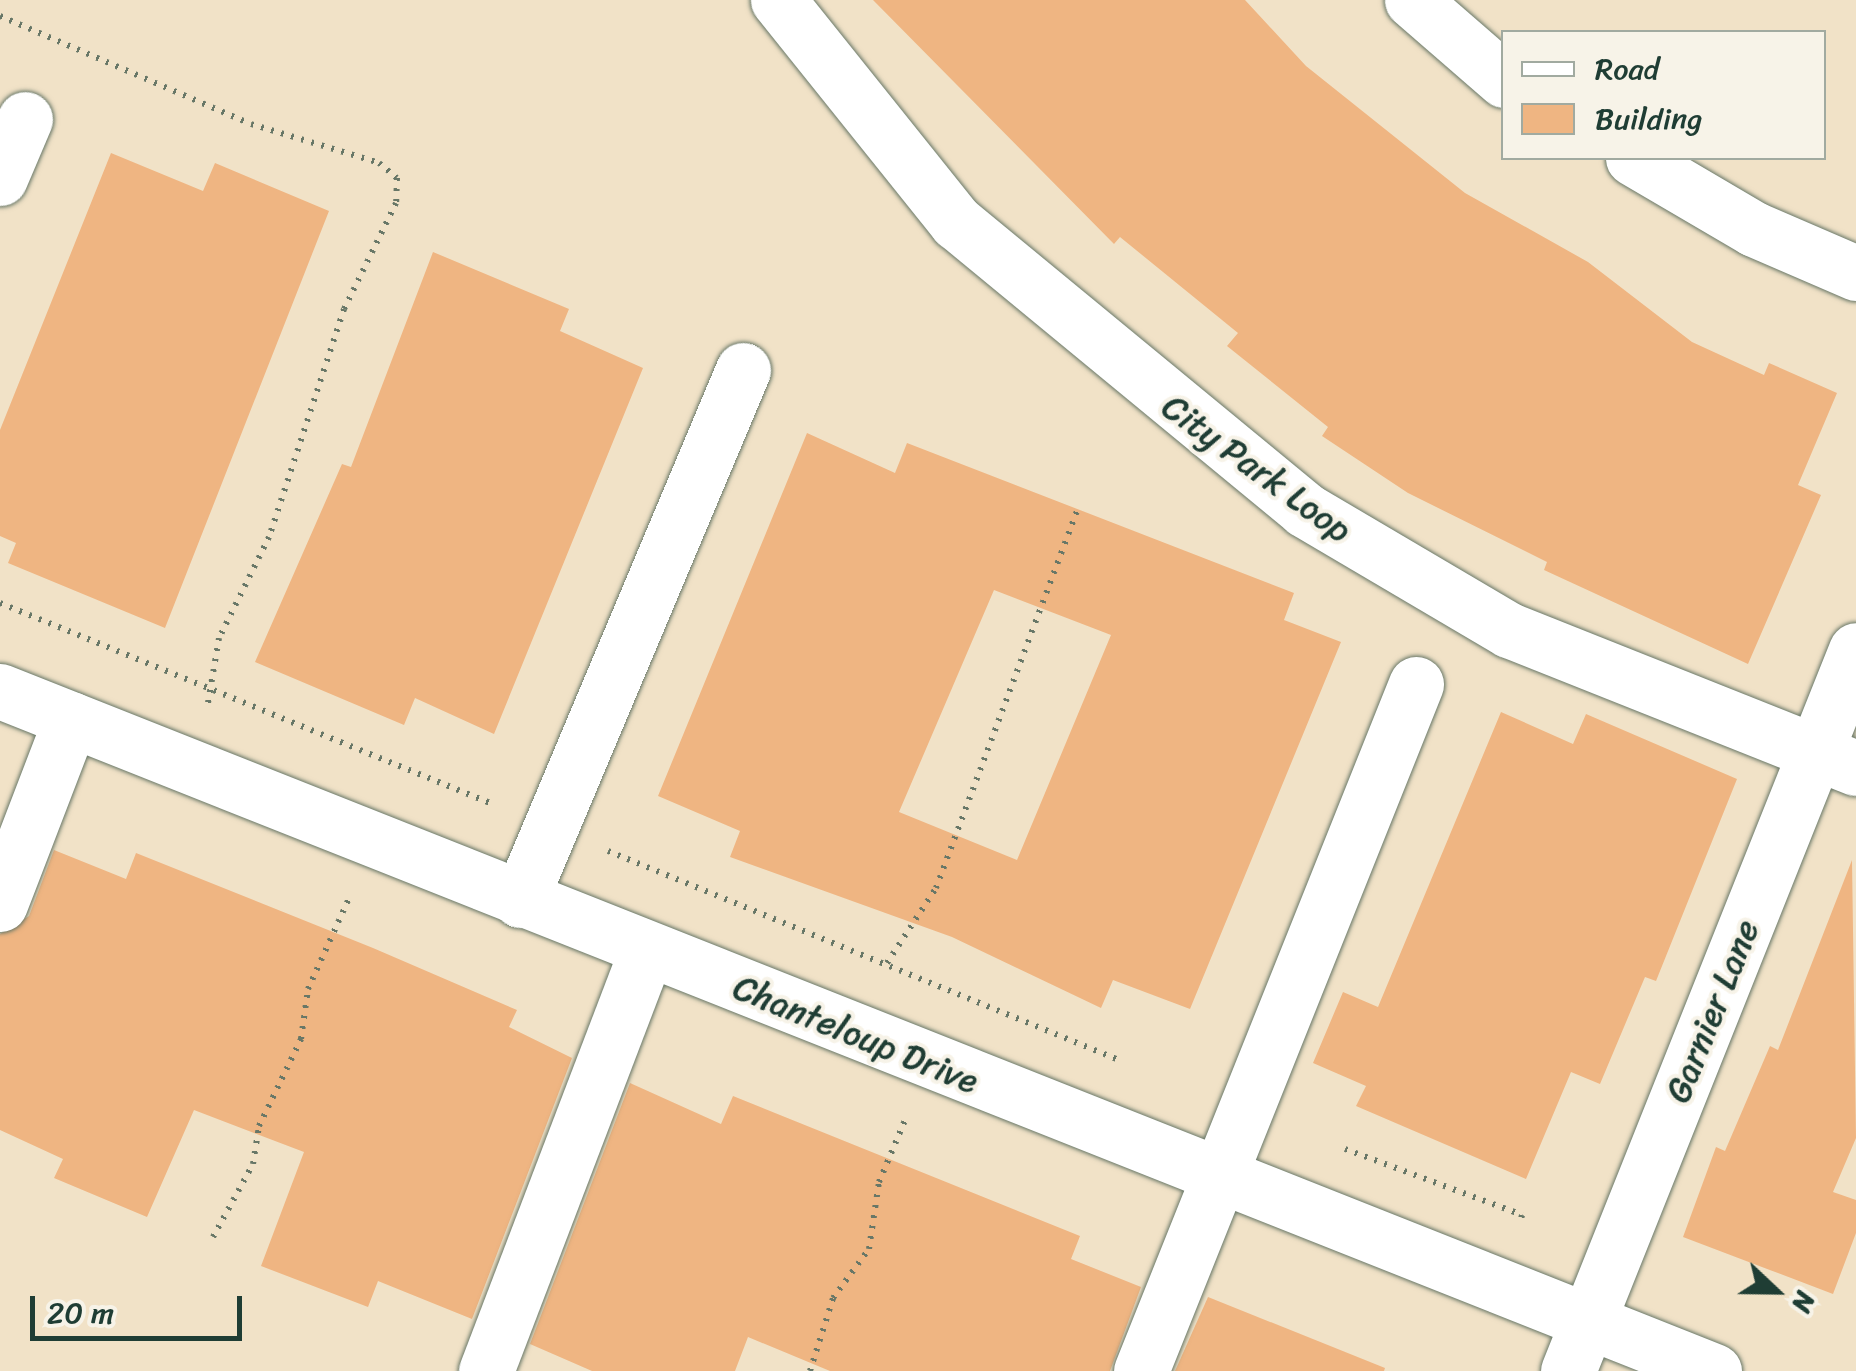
<!DOCTYPE html>
<style>
body{margin:0}
#map{position:relative;width:1856px;height:1371px;overflow:hidden;background:#f1e2c7;font-family:Sriracha,sans-serif}
div>[style]{position:absolute}
.building>*{inset:0;background:#efb582}
.path>*{height:6px;margin-top:-3px;transform-origin:0;background:repeating-linear-gradient(90deg,#687767 0 2.5px,transparent 0 10.5px)}
.roads{filter:drop-shadow(0 0 2px #687767) drop-shadow(0 0 2px #687767)}
.minor>*{height:55px;margin:-27.5px;padding:0 27.5px;transform-origin:27.5px;border-radius:27.5px;background:#fff}
span{translate:-50% -50%;white-space:nowrap;text-align:center;line-height:1.15;-webkit-text-stroke:8px #f7f3e8;paint-order:stroke}
.street-label{font-size:35px;color:#1f3d34}
.legend{position:absolute;left:1501px;top:30px;width:325px;height:130px;box-sizing:border-box;background:#f7f3e8;border:2px solid #a1aaa0;margin:0;padding:12px 18px;list-style:none;font-size:30px;color:#1f3d34}
.legend li{display:flex;align-items:center;gap:20px;height:50px}
.legend b{width:50px;border:2px solid #a1aaa0}
.north{position:absolute;left:1726px;top:1241px;width:100px;height:100px;-webkit-text-stroke:8px #f7f3e8;paint-order:stroke;rotate:112deg;font-size:28px;font-weight:700;line-height:40px;text-align:center;color:#1f3d34}
.north::after{content:'';display:block;margin:auto;width:35px;height:45px;background:#1f3d34;clip-path:polygon(50% 0,100% 100%,50% 72%,0 100%)}
.scale{position:absolute;left:30px;top:1296px;width:212px;height:45px;box-sizing:border-box;border:5px solid #1f3d34;border-top:0;padding-left:12px;font-size:30px;line-height:35px;white-space:nowrap;color:#1f3d34;-webkit-text-stroke:8px #f7f3e8;paint-order:stroke}
</style>
<div id="map">
<div class="building">
<i style="clip-path:polygon(873px 0,1245px 0,1306px 66px,1465px 193px,1588px 262px,1692px 342px,1764px 375px,1769px 363px,1837px 393px,1798px 485px,1821px 495px,1748px 664px,1544px 570px,1547px 562px,1408px 493px,1322px 436px,1328px 427px,1227px 346px,1238px 333px,1120px 237px,1114px 244px)"></i>
<i style="clip-path:polygon(111px 153px,203px 191px,215px 163px,329px 211px,165px 628px,8px 563px,16px 543px,0 536px,0 430px)"></i>
<i style="clip-path:polygon(433px 252px,569px 309px,560px 331px,643px 368px,494px 734px,415px 698px,404px 725px,255px 662px,342px 464px,351px 467px)"></i>
<i style="clip-path:polygon(evenodd,807px 433px,895px 473px,907px 443px,1294px 593px,1284px 620px,1341px 642px,1190px 1009px,1113px 980px,1101px 1008px,952px 937px,730px 857px,740px 831px,658px 796px,807px 433px,994px 590px,1111px 635px,1017px 860px,899px 812px,994px 590px)"></i>
<i style="clip-path:polygon(1501px 712px,1573px 744px,1586px 714px,1737px 779px,1656px 981px,1645px 977px,1600px 1084px,1571px 1072px,1526px 1179px,1356px 1106px,1366px 1086px,1313px 1063px,1343px 992px,1378px 1007px)"></i>
<i style="clip-path:polygon(54px 850px,126px 879px,136px 853px,373px 948px,517px 1010px,509px 1027px,572px 1058px,472px 1319px,378px 1281px,368px 1307px,261px 1266px,304px 1152px,194px 1110px,147px 1217px,54px 1178px,63px 1159px,0 1130px,0 934px,29px 916px)"></i>
<i style="clip-path:polygon(1852px 860px,1856px 1138px,1833px 1192px,1856px 1200px,1856px 1233px,1833px 1294px,1683px 1237px,1716px 1147px,1725px 1151px,1770px 1046px,1778px 1050px)"></i>
<i style="clip-path:polygon(630px 1083px,721px 1124px,733px 1096px,1080px 1236px,1071px 1259px,1141px 1287px,1110px 1371px,830px 1371px,748px 1337px,735px 1371px,592px 1371px,530px 1344px)"></i>
<i style="clip-path:polygon(1208px 1297px,1385px 1368px,1384px 1371px,1175px 1371px)"></i>
</div>
<div class="path">
<i style="left:0;top:16px;width:273px;rotate:23.3deg"></i>
<i style="left:251px;top:124px;width:134px;rotate:16.9deg"></i>
<i style="left:379px;top:163px;width:23px;rotate:40deg"></i>
<i style="left:397px;top:178px;width:25px;rotate:92deg"></i>
<i style="left:396px;top:203px;width:118px;rotate:116.1deg"></i>
<i style="left:344px;top:309px;width:240px;rotate:108.2deg"></i>
<i style="left:269px;top:537px;width:113px;rotate:116.3deg"></i>
<i style="left:219px;top:638px;width:66px;rotate:99.6deg"></i>
<i style="left:0;top:603px;width:529px;rotate:22.2deg"></i>
<i style="left:608px;top:851px;width:552px;rotate:22.24deg"></i>
<i style="left:887px;top:963px;width:90px;rotate:-56.8deg"></i>
<i style="left:936px;top:888px;width:403px;rotate:-69.5deg"></i>
<i style="left:1345px;top:1149px;width:189px;rotate:20.4deg"></i>
<i style="left:1522px;top:1215px;width:8px;rotate:104deg"></i>
<i style="left:213px;top:1237px;width:83px;rotate:-61.3deg"></i>
<i style="left:253px;top:1164px;width:38px;rotate:-81deg"></i>
<i style="left:259px;top:1126px;width:97px;rotate:-64.2deg"></i>
<i style="left:301px;top:1039px;width:50px;rotate:-82deg"></i>
<i style="left:308px;top:989px;width:100px;rotate:-65.7deg"></i>
<i style="left:810px;top:1371px;width:77px;rotate:-72.5deg"></i>
<i style="left:833px;top:1298px;width:61px;rotate:-53.7deg"></i>
<i style="left:869px;top:1249px;width:68px;rotate:-81.5deg"></i>
<i style="left:879px;top:1182px;width:67px;rotate:-67.2deg"></i>
</div>
<div class="roads">
<div class="minor">
<i style="left:778px;top:0;width:285px;rotate:51.3deg"></i>
<i style="left:956px;top:222px;width:452px;rotate:39.5deg"></i>
<i style="left:1305px;top:510px;width:237px;rotate:30.5deg"></i>
<i style="left:1509px;top:630px;width:373px;rotate:21.7deg"></i>
<i style="left:1412px;top:0;width:122px;rotate:41deg"></i>
<i style="left:1633px;top:158px;width:140px;rotate:30.4deg"></i>
<i style="left:1754px;top:229px;width:111px;rotate:23.3deg"></i>
<i style="left:0;top:178px;width:64px;rotate:-67deg"></i>
<i style="left:0;top:691px;width:1844px;rotate:21.64deg"></i>
<i style="left:520px;top:900px;width:575px;rotate:-67.18deg"></i>
<i style="left:0;top:904px;width:198px;rotate:-69deg"></i>
<i style="left:486px;top:1371px;width:451px;rotate:-69.1deg"></i>
<i style="left:1141px;top:1371px;width:740px;rotate:-68.18deg"></i>
<i style="left:1568px;top:1371px;width:776px;rotate:-68.23deg"></i>
</div>
</div>
<div class="street-label">
<span style="left:1257px;top:468px;rotate:36deg">City Park Loop</span>
<span style="left:1712px;top:1011px;rotate:-68deg">Garnier Lane</span>
<span style="left:856px;top:1034px;rotate:22deg">Chanteloup Drive</span>
</div>
<ul class="legend">
<li><b style="height:12px;background:#fff"></b>Road</li>
<li><b style="height:28px;background:#efb582"></b>Building</li>
</ul>
<div class="north">N</div>
<div class="scale">20 m</div>
</div>
